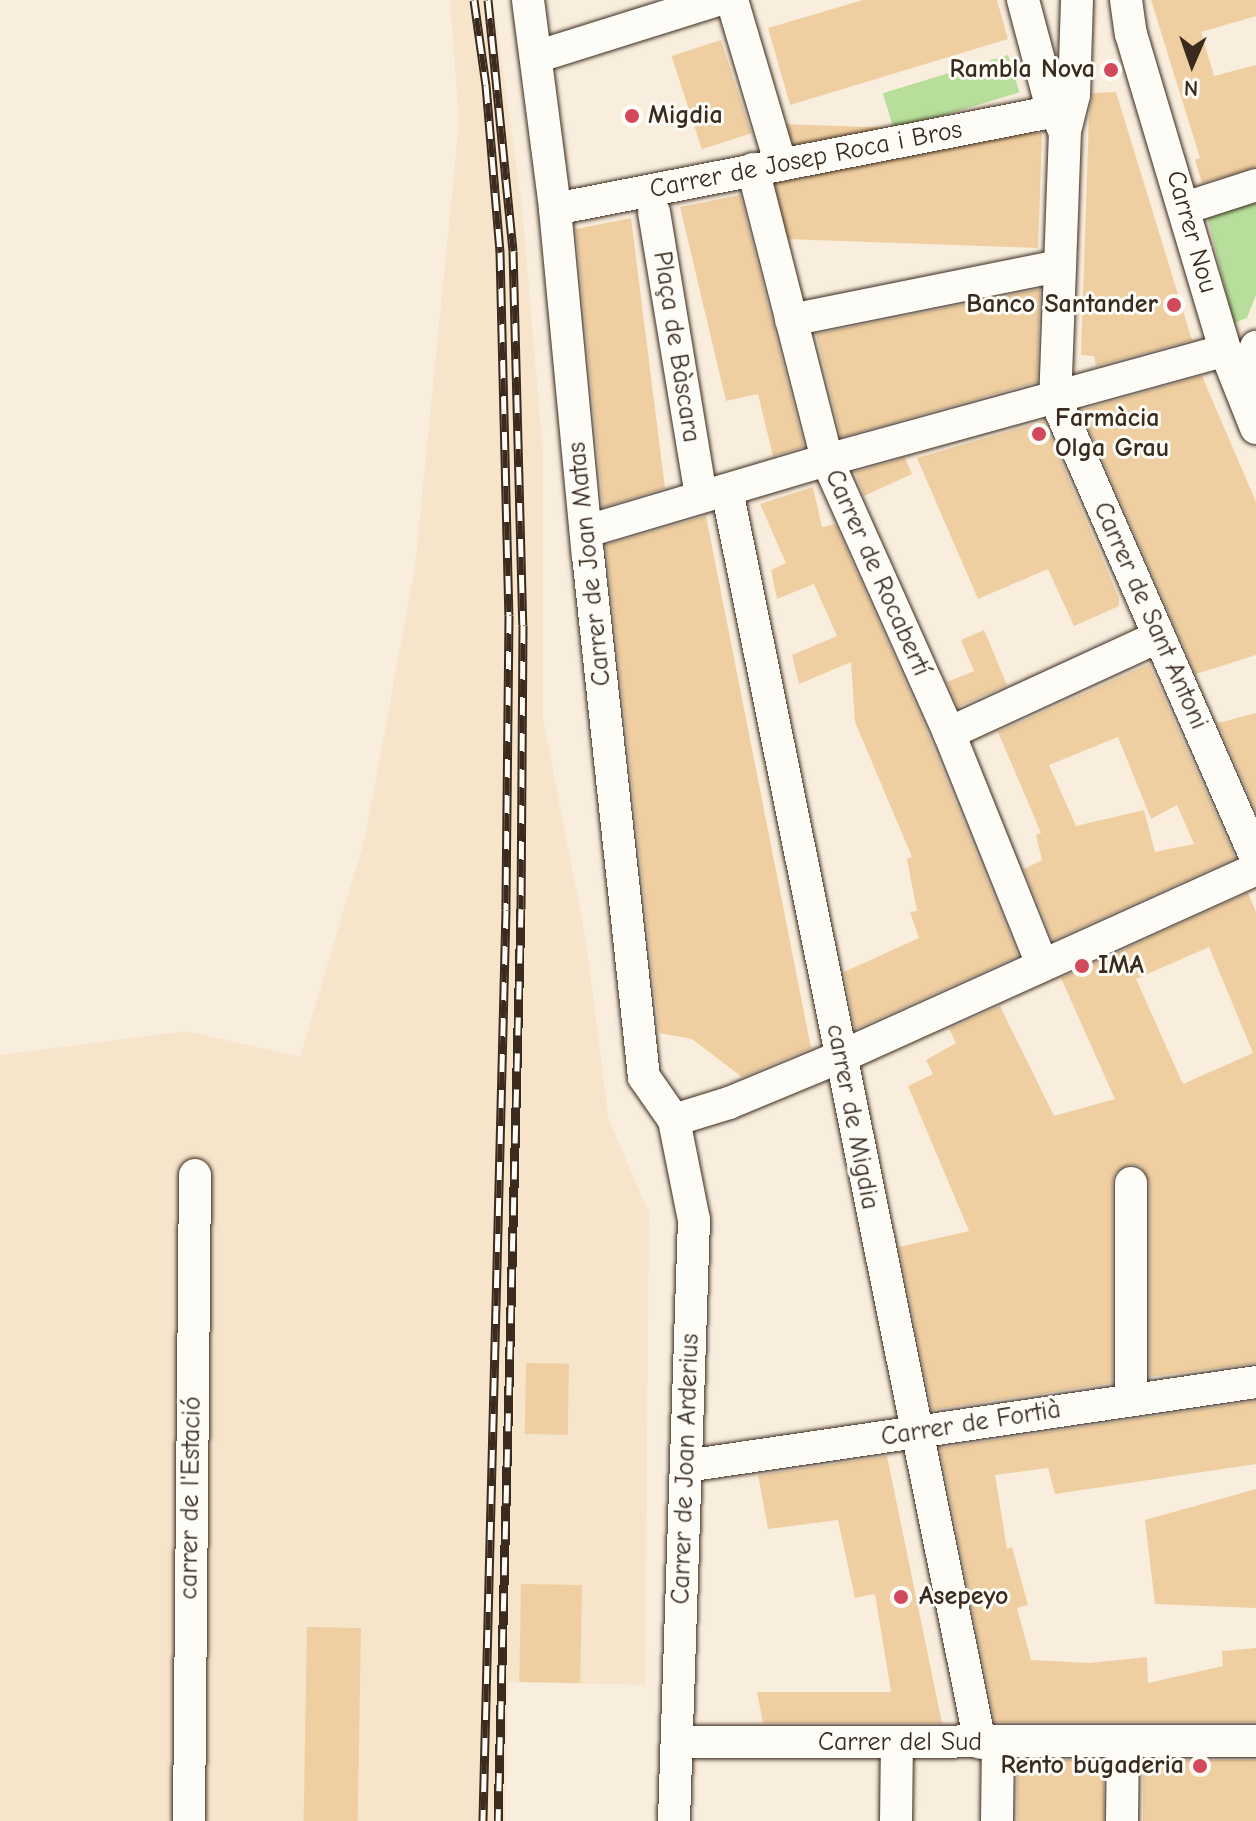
<!DOCTYPE html>
<meta charset="utf-8">
<style>
body{margin:0}
#map{position:relative;width:1256px;height:1821px;overflow:hidden;background:#f9eedd;font-family:"Comic Neue",sans-serif}
div>[style]{position:absolute}
.built>*{inset:0;background:#f6e5cb}
.green>*{inset:0;background:#b7df9b;transform-origin:0 0}
.building>*{inset:0;background:#efcfa1;transform-origin:0 0}
.roads{filter:drop-shadow(0 0 2px #3b2a1e) drop-shadow(0 0 2px #3b2a1e)}
.minor>*{height:32px;margin:-16px;padding:0 16px;transform-origin:16px;border-radius:16px;background:#fdfcf7}
.rail>*{height:9px;margin-top:-4.5px;transform-origin:0;background:repeating-linear-gradient(90deg,#fdfcf7 0 18px,#3b2a1e 0 36px);box-sizing:border-box;border-block:2px solid #3b2a1e}
.dots>*{width:22px;height:22px;translate:-50% -50%;box-sizing:border-box;border:4px solid #fdfcf7;border-radius:50%}
span{translate:-50% -50%;white-space:nowrap;text-align:center;line-height:1.15;-webkit-text-stroke:6px #fdfcf7;paint-order:stroke}
.poi-label{font-size:26px;color:#3b2a1e;font-weight:700}
.right{translate:-100% -50%;text-align:right}
.left{translate:0 -50%;text-align:left}
.street-label{font-size:26px;color:#3b2a1e}
.north{position:absolute;left:1152px;top:24px;width:80px;height:80px;-webkit-text-stroke:6px #fdfcf7;paint-order:stroke;rotate:182deg;font-size:22px;font-weight:700;line-height:32px;text-align:center;color:#3b2a1e}
.north::after{content:'';display:block;margin:auto;width:28px;height:36px;background:#3b2a1e;clip-path:polygon(50% 0,100% 100%,50% 72%,0 100%)}
</style>
<div id="map">
<div class="built">
<i style="clip-path:polygon(450px 0,493px 0,522px 206px,543px 453px,543px 718px,586px 941px,609px 1120px,649px 1213px,645px 1685px,508px 1682px,505px 1821px,0 1821px,0 1055px,186px 1031px,300px 1057px,365px 838px,415px 567px,459px 122px)"></i>
</div>
<div class="green">
<i style="left:1008px;top:55px;width:39px;height:131px;rotate:73deg"></i>
<i style="clip-path:polygon(1256px 197px,1256px 295px,1247px 318px,1234px 323px,1206px 212px)"></i>
</div>
<div class="building">
<i style="clip-path:polygon(863px 0,997px 0,1008px 39px,790px 105px,768px 28px)"></i>
<i style="clip-path:polygon(1151px 0,1256px 0,1256px 16px,1201px 32px,1214px 76px,1256px 65px,1256px 167px,1202px 183px,1195px 160px,1200px 158px)"></i>
<i style="left:721px;top:40px;width:98px;height:52px;rotate:72deg"></i>
<i style="clip-path:polygon(1116px 92px,1192px 340px,1096px 366px,1094px 356px,1081px 355px,1089px 115px,1093px 93px)"></i>
<i style="left:1042px;top:133px;width:115px;height:267px;rotate:92deg"></i>
<i style="clip-path:polygon(740px 195px,804px 447px,773px 456px,758px 394px,726px 401px,680px 207px)"></i>
<i style="clip-path:polygon(631px 218px,665px 488px,603px 507px,576px 229px)"></i>
<i style="clip-path:polygon(1040px 289px,1037px 382px,841px 437px,816px 334px)"></i>
<i style="clip-path:polygon(1202px 376px,1256px 502px,1256px 655px,1196px 674px,1081px 410px)"></i>
<i style="clip-path:polygon(1044px 421px,1119px 598px,1119px 606px,1074px 626px,1048px 569px,978px 599px,917px 458px)"></i>
<i style="clip-path:polygon(905px 458px,912px 474px,864px 496px,855px 472px)"></i>
<i style="clip-path:polygon(813px 487px,822px 527px,835px 524px,923px 722px,1018px 956px,855px 1029px,844px 972px,919px 938px,910px 912px,917px 911px,907px 859px,912px 857px,855px 722px,851px 662px,799px 684px,792px 655px,837px 636px,814px 584px,777px 599px,771px 570px,786px 563px,760px 504px)"></i>
<i style="clip-path:polygon(706px 516px,811px 1048px,742px 1077px,692px 1039px,659px 1033px,606px 545px)"></i>
<i style="clip-path:polygon(984px 630px,1007px 685px,958px 707px,947px 682px,974px 671px,961px 640px)"></i>
<i style="clip-path:polygon(evenodd,1149px 664px,1235px 858px,1053px 940px,1024px 869px,1042px 860px,1036px 835px,1041px 833px,998px 732px,1149px 664px,1118px 737px,1151px 819px,1177px 805px,1194px 844px,1155px 852px,1144px 810px,1076px 826px,1049px 765px,1118px 737px)"></i>
<i style="clip-path:polygon(1256px 713px,1256px 811px,1218px 723px)"></i>
<i style="clip-path:polygon(evenodd,1248px 893px,1256px 912px,1256px 1363px,1150px 1377px,1150px 1183px,1141px 1167px,1130px 1164px,1115px 1173px,1112px 1183px,1112px 1383px,932px 1410px,899px 1247px,969px 1231px,908px 1086px,933px 1074px,926px 1060px,956px 1043px,949px 1029px,1000px 1006px,1054px 1116px,1115px 1099px,1061px 978px,1248px 893px,1209px 947px,1253px 1053px,1183px 1084px,1136px 979px,1209px 947px)"></i>
<i style="left:526px;top:1363px;width:43px;height:71px;rotate:1deg"></i>
<i style="clip-path:polygon(1256px 1401px,1256px 1464px,1055px 1494px,1048px 1468px,995px 1475px,1007px 1549px,1012px 1547px,1028px 1605px,1017px 1608px,1031px 1660px,1090px 1663px,1147px 1657px,1148px 1683px,1223px 1666px,1222px 1651px,1256px 1648px,1256px 1722px,995px 1722px,940px 1448px)"></i>
<i style="clip-path:polygon(887px 1456px,942px 1723px,763px 1723px,757px 1692px,891px 1692px,875px 1594px,855px 1598px,838px 1520px,768px 1529px,758px 1475px)"></i>
<i style="clip-path:polygon(1256px 1489px,1256px 1608px,1155px 1604px,1145px 1520px)"></i>
<i style="left:521px;top:1584px;width:61px;height:98px;rotate:1deg"></i>
<i style="left:307px;top:1627px;width:54px;height:194px;rotate:1deg"></i>
<i style="left:1017px;top:1760px;width:87px;height:61px"></i>
<i style="left:1143px;top:1760px;width:113px;height:61px"></i>
</div>
<div class="roads">
<div class="minor">
<i style="left:528px;top:0;width:211px;rotate:82.6deg"></i>
<i style="left:555px;top:209px;width:348px;rotate:84.6deg"></i>
<i style="left:588px;top:555px;width:525px;rotate:83.88deg"></i>
<i style="left:644px;top:1077px;width:52px;rotate:55.1deg"></i>
<i style="left:674px;top:1120px;width:102px;rotate:78.7deg"></i>
<i style="left:694px;top:1220px;width:601px;rotate:91.91deg"></i>
<i style="left:732px;top:0;width:172px;rotate:73.5deg"></i>
<i style="left:1023px;top:0;width:101px;rotate:75.1deg"></i>
<i style="left:1049px;top:98px;width:35px;rotate:65deg"></i>
<i style="left:1077px;top:0;width:95px;rotate:91.8deg"></i>
<i style="left:1074px;top:95px;width:37px;rotate:104deg"></i>
<i style="left:1065px;top:131px;width:267px;rotate:92.1deg"></i>
<i style="left:1055px;top:398px;width:502px;rotate:66.4deg"></i>
<i style="left:1126px;top:0;width:34px;rotate:82deg"></i>
<i style="left:1131px;top:34px;width:330px;rotate:73.4deg"></i>
<i style="left:1225px;top:350px;width:84px;rotate:68.3deg"></i>
<i style="left:536px;top:57px;width:191px;rotate:-17.4deg"></i>
<i style="left:753px;top:169px;width:300px;rotate:75.7deg"></i>
<i style="left:827px;top:460px;width:299px;rotate:65.9deg"></i>
<i style="left:949px;top:733px;width:249px;rotate:68.1deg"></i>
<i style="left:1185px;top:208px;width:75px;rotate:-17.9deg"></i>
<i style="left:555px;top:209px;width:510px;rotate:-11.07deg"></i>
<i style="left:654px;top:212px;width:275px;rotate:80.6deg"></i>
<i style="left:791px;top:320px;width:274px;rotate:-11.4deg"></i>
<i style="left:1241px;top:386px;width:42px;rotate:-69deg"></i>
<i style="left:727px;top:490px;width:1278px;rotate:78.58deg"></i>
<i style="left:587px;top:531px;width:250px;rotate:-16.5deg"></i>
<i style="left:827px;top:460px;width:413px;rotate:-15.4deg"></i>
<i style="left:949px;top:733px;width:230px;rotate:-24.7deg"></i>
<i style="left:674px;top:1120px;width:58px;rotate:-17.2deg"></i>
<i style="left:729px;top:1103px;width:120px;rotate:-22.5deg"></i>
<i style="left:840px;top:1057px;width:457px;rotate:-24.3deg"></i>
<i style="left:1131px;top:1398px;width:215px;rotate:-90deg"></i>
<i style="left:686px;top:1466px;width:576px;rotate:-8.38deg"></i>
<i style="left:677px;top:1742px;width:579px;rotate:-0.1deg"></i>
<i style="left:189px;top:1821px;width:646px;rotate:-89.47deg"></i>
<i style="left:896px;top:1821px;width:78px;rotate:-89.3deg"></i>
<i style="left:997px;top:1821px;width:78px;rotate:-89.3deg"></i>
<i style="left:1122px;top:1821px;width:79px;rotate:-89.3deg"></i>
</div>
</div>
<div class="rail">
<i style="left:474px;top:0;width:86px;rotate:82deg"></i>
<i style="left:486px;top:85px;width:168px;rotate:85.2deg"></i>
<i style="left:500px;top:252px;width:363px;rotate:88.6deg"></i>
<i style="left:509px;top:615px;width:295px;rotate:90.6deg"></i>
<i style="left:506px;top:910px;width:911px;rotate:91.45deg"></i>
<i style="left:488px;top:0;width:252px;rotate:84.3deg"></i>
<i style="left:513px;top:251px;width:374px;rotate:88.5deg"></i>
<i style="left:523px;top:625px;width:284px;rotate:90.4deg"></i>
<i style="left:521px;top:909px;width:912px;rotate:91.44deg"></i>
</div>
<div class="dots">
<i style="left:1111px;top:70px;background:#d1495b"></i>
<i style="left:632px;top:116px;background:#d1495b"></i>
<i style="left:1174px;top:305px;background:#d1495b"></i>
<i style="left:1039px;top:434px;background:#d1495b"></i>
<i style="left:1082px;top:966px;background:#d1495b"></i>
<i style="left:901px;top:1597px;background:#d1495b"></i>
<i style="left:1200px;top:1766px;background:#d1495b"></i>
</div>
<div class="poi-label">
<span class="right" style="left:1095px;top:70px">Rambla Nova</span>
<span class="left" style="left:648px;top:116px">Migdia</span>
<span class="right" style="left:1158px;top:305px">Banco Santander</span>
<span class="left" style="left:1055px;top:434px">Farmàcia<br>Olga Grau</span>
<span class="left" style="left:1098px;top:966px">IMA</span>
<span class="left" style="left:919px;top:1597px">Asepeyo</span>
<span class="right" style="left:1184px;top:1766px">Rento bugaderia</span>
</div>
<div class="street-label">
<span style="left:806px;top:160px;rotate:-11deg">Carrer de Josep Roca i Bros</span>
<span style="left:1191px;top:232px;rotate:74deg">Carrer Nou</span>
<span style="left:676px;top:347px;rotate:81deg">Plaça de Bàscara</span>
<span style="left:590px;top:564px;rotate:-96deg">Carrer de Joan Matas</span>
<span style="left:877px;top:573px;rotate:66deg">Carrer de Rocabertí</span>
<span style="left:1150px;top:616px;rotate:66deg">Carrer de Sant Antoni</span>
<span style="left:852px;top:1117px;rotate:79deg">carrer de Migdia</span>
<span style="left:971px;top:1424px;rotate:-9deg">Carrer de Fortià</span>
<span style="left:686px;top:1469px;rotate:-88deg">Carrer de Joan Arderius</span>
<span style="left:191px;top:1498px;rotate:-89deg">carrer de l'Estació</span>
<span style="left:900px;top:1743px">Carrer del Sud</span>
</div>
<div class="north">N</div>
</div>
